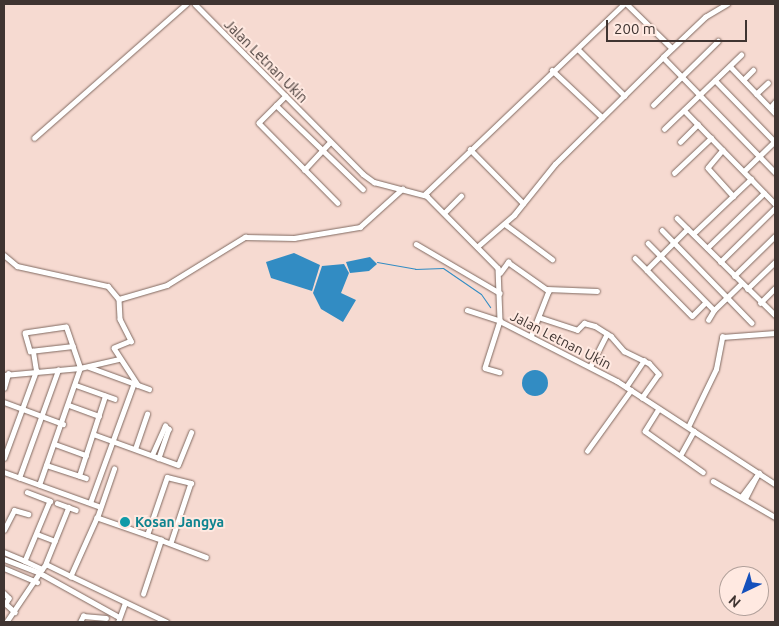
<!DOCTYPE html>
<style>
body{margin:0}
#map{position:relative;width:779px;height:626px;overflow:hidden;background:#f6dad1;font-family:Ubuntu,sans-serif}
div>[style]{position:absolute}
.water>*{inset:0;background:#328cc3}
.round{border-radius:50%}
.stream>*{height:1px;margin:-0.5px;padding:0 0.5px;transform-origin:0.5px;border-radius:0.5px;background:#328cc3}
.roads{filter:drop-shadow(0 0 1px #806960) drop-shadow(0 0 1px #806960)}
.minor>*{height:4.5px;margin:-2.25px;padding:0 2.25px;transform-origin:2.25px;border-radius:2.25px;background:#fff}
.dots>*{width:14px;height:14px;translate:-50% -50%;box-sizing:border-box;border:2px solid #ffe9e1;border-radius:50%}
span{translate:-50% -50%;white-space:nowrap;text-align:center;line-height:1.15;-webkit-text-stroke:4px #ffe9e1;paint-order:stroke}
.street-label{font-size:14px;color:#3f3431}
.culture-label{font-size:14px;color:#0d838f;font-weight:700}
.left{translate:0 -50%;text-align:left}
.frame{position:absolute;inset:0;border:5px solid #3f3431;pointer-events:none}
.north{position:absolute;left:719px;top:566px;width:50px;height:50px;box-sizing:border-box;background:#ffe9e1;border:1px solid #b2a19b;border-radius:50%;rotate:222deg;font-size:14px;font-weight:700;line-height:20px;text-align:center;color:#3f3431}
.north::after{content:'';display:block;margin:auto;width:18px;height:22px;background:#1550bc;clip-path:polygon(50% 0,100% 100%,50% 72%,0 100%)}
.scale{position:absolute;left:606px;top:20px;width:141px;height:22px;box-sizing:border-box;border:2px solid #3f3431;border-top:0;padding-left:6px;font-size:15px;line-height:18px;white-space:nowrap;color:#3f3431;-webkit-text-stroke:4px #ffe9e1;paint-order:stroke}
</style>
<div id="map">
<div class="water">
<i style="clip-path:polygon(294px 253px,320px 265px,312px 291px,271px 278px,266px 262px)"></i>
<i style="clip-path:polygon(370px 257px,377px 264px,369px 271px,350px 273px,346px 262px)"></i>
<i style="clip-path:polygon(344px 264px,349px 273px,341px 293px,356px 300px,343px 322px,321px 309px,313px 293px,322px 266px)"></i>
<i class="round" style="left:522px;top:370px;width:26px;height:26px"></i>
</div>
<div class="stream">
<i style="left:377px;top:262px;width:39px;rotate:10deg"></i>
<i style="left:415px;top:269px;width:28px;rotate:-2deg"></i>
<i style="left:443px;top:268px;width:46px;rotate:34.4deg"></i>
<i style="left:481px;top:294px;width:16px;rotate:55deg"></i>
</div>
<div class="roads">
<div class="minor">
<i style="left:195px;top:4px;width:239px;rotate:45.3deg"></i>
<i style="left:363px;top:174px;width:14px;rotate:36deg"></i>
<i style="left:374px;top:182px;width:55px;rotate:14.8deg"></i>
<i style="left:427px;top:196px;width:101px;rotate:45.4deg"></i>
<i style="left:498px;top:268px;width:53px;rotate:87.8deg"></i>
<i style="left:500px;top:321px;width:131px;rotate:27.1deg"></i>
<i style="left:617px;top:381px;width:189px;rotate:33.1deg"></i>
<i style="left:627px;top:4px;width:63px;rotate:44.4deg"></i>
<i style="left:578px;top:49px;width:66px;rotate:45deg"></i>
<i style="left:663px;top:57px;width:161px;rotate:45.8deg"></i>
<i style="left:730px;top:66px;width:65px;rotate:46.2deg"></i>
<i style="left:552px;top:70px;width:69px;rotate:43.2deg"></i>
<i style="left:715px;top:80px;width:86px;rotate:45.9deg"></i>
<i style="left:743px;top:80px;width:14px;rotate:-45deg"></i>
<i style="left:756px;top:94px;width:16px;rotate:-43deg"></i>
<i style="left:286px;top:96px;width:38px;rotate:135deg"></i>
<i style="left:259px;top:123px;width:112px;rotate:45.4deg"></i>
<i style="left:276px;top:105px;width:121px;rotate:44deg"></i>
<i style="left:653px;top:105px;width:91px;rotate:-44.6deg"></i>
<i style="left:770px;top:108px;width:8px;rotate:-50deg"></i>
<i style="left:684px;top:110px;width:131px;rotate:45.9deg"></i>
<i style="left:664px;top:129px;width:107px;rotate:-43.9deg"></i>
<i style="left:34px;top:138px;width:203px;rotate:-41.4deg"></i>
<i style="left:680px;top:142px;width:25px;rotate:-45deg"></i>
<i style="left:470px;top:149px;width:76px;rotate:45.5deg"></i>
<i style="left:723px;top:150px;width:23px;rotate:130deg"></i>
<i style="left:708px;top:168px;width:38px;rotate:48deg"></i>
<i style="left:304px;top:170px;width:38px;rotate:-47deg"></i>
<i style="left:744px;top:171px;width:43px;rotate:-44.1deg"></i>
<i style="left:674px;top:173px;width:51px;rotate:-43.4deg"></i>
<i style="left:424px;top:195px;width:277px;rotate:-43.7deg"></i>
<i style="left:444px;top:213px;width:24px;rotate:-45deg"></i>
<i style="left:677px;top:218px;width:138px;rotate:44.7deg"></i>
<i style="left:505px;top:224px;width:59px;rotate:36.7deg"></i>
<i style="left:688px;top:229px;width:58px;rotate:135deg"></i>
<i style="left:647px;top:270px;width:64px;rotate:45.6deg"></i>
<i style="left:692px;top:316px;width:18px;rotate:-45deg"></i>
<i style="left:662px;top:230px;width:129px;rotate:45.9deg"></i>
<i style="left:693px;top:234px;width:80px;rotate:-43.5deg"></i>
<i style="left:648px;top:243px;width:94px;rotate:45.4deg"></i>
<i style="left:714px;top:310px;width:37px;rotate:-44deg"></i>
<i style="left:416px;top:244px;width:97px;rotate:30.3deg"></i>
<i style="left:477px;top:247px;width:49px;rotate:-40.9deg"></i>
<i style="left:514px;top:215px;width:65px;rotate:-51.2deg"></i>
<i style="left:555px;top:164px;width:152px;rotate:-44.7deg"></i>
<i style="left:663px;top:57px;width:58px;rotate:-43.6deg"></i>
<i style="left:705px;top:17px;width:26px;rotate:-31deg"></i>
<i style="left:707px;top:248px;width:79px;rotate:-44deg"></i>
<i style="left:4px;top:255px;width:17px;rotate:40deg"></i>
<i style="left:17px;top:266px;width:93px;rotate:12.4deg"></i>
<i style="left:108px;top:286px;width:17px;rotate:50deg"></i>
<i style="left:119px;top:299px;width:50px;rotate:-16.3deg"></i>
<i style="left:167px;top:285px;width:92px;rotate:-31.6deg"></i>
<i style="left:245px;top:237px;width:49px;rotate:1.2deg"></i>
<i style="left:294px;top:238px;width:67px;rotate:-9.5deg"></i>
<i style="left:360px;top:227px;width:57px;rotate:-42.1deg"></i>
<i style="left:635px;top:258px;width:17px;rotate:45deg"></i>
<i style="left:720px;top:262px;width:77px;rotate:-44.5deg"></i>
<i style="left:500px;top:273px;width:14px;rotate:-54deg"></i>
<i style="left:508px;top:262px;width:50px;rotate:35.3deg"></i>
<i style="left:549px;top:291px;width:49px;rotate:111.4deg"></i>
<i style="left:734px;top:276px;width:57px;rotate:-44.3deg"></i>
<i style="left:547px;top:289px;width:50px;rotate:2.3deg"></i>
<i style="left:747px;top:289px;width:39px;rotate:-44deg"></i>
<i style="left:119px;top:299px;width:20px;rotate:87deg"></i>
<i style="left:120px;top:319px;width:25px;rotate:63deg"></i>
<i style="left:131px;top:341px;width:18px;rotate:158deg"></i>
<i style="left:114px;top:348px;width:44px;rotate:57deg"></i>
<i style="left:760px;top:303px;width:21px;rotate:-45deg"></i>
<i style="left:467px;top:310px;width:35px;rotate:18deg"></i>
<i style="left:500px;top:321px;width:49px;rotate:107.7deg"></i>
<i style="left:485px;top:368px;width:15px;rotate:16deg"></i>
<i style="left:541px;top:318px;width:38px;rotate:18deg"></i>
<i style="left:577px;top:330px;width:10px;rotate:-45deg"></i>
<i style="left:584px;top:323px;width:11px;rotate:15deg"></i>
<i style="left:595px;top:326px;width:19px;rotate:32deg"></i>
<i style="left:611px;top:336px;width:20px;rotate:49deg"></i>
<i style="left:624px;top:351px;width:28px;rotate:26deg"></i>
<i style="left:649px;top:363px;width:15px;rotate:48deg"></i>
<i style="left:659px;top:374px;width:29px;rotate:125deg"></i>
<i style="left:708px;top:320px;width:12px;rotate:-59deg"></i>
<i style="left:89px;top:367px;width:64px;rotate:20.1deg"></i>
<i style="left:590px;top:367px;width:37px;rotate:-63deg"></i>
<i style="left:4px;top:375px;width:76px;rotate:-5.3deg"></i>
<i style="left:80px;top:368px;width:40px;rotate:-13deg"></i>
<i style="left:76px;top:385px;width:41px;rotate:19.7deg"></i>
<i style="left:626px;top:387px;width:32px;rotate:-56deg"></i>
<i style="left:4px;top:388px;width:15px;rotate:-74deg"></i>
<i style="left:4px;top:402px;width:63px;rotate:20.4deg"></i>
<i style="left:69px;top:405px;width:32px;rotate:20deg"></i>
<i style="left:659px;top:409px;width:26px;rotate:122deg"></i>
<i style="left:645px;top:431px;width:71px;rotate:35.3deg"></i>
<i style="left:688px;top:427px;width:64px;rotate:-64.2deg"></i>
<i style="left:716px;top:369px;width:33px;rotate:-79deg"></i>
<i style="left:722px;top:337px;width:53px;rotate:-4.3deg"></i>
<i style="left:93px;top:434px;width:90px;rotate:20deg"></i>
<i style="left:178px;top:465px;width:35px;rotate:-68deg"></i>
<i style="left:55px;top:444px;width:33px;rotate:20deg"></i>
<i style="left:135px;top:449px;width:37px;rotate:-71deg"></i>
<i style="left:587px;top:451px;width:75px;rotate:-54.2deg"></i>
<i style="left:681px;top:454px;width:26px;rotate:-61deg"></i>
<i style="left:152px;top:455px;width:32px;rotate:-66deg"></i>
<i style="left:165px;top:426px;width:5px;rotate:37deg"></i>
<i style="left:169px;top:429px;width:31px;rotate:109deg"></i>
<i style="left:4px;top:458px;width:93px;rotate:-69.8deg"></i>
<i style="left:36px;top:371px;width:20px;rotate:-99deg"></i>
<i style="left:46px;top:465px;width:42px;rotate:18deg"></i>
<i style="left:4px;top:472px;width:100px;rotate:19.9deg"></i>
<i style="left:79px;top:476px;width:84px;rotate:-72deg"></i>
<i style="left:19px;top:478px;width:115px;rotate:-70.1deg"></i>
<i style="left:713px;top:481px;width:72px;rotate:30.1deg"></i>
<i style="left:39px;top:485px;width:124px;rotate:-70.7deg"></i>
<i style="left:80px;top:368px;width:43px;rotate:-108.9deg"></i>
<i style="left:66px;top:327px;width:41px;rotate:171.7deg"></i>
<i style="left:25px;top:333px;width:19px;rotate:74deg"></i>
<i style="left:30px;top:351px;width:43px;rotate:-6.6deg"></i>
<i style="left:27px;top:492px;width:25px;rotate:21deg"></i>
<i style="left:50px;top:501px;width:65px;rotate:112.6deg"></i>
<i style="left:25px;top:561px;width:19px;rotate:25deg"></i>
<i style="left:42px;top:569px;width:6px;rotate:-51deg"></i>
<i style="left:741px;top:497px;width:30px;rotate:-53deg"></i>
<i style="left:745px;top:499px;width:25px;rotate:-63deg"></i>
<i style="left:57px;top:503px;width:20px;rotate:20deg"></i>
<i style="left:90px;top:503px;width:128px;rotate:-69.9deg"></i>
<i style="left:69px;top:507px;width:61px;rotate:112deg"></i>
<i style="left:46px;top:564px;width:28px;rotate:26deg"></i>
<i style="left:97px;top:518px;width:52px;rotate:-70.9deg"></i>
<i style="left:4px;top:530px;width:22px;rotate:-63deg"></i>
<i style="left:14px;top:510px;width:15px;rotate:16deg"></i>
<i style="left:37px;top:534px;width:19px;rotate:21deg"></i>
<i style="left:147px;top:535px;width:61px;rotate:-71deg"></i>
<i style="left:167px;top:477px;width:25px;rotate:14deg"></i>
<i style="left:191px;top:483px;width:63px;rotate:108.4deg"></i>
<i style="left:161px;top:540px;width:48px;rotate:20.7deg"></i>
<i style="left:4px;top:552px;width:23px;rotate:23deg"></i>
<i style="left:4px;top:559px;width:39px;rotate:21deg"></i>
<i style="left:40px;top:573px;width:59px;rotate:124deg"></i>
<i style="left:4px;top:568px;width:36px;rotate:23deg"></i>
<i style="left:40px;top:573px;width:90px;rotate:29.1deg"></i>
<i style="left:4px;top:593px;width:7px;rotate:45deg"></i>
<i style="left:9px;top:598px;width:7px;rotate:117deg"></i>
<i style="left:6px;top:604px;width:12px;rotate:42deg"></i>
<i style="left:143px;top:594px;width:57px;rotate:-71.6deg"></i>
<i style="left:161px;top:540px;width:68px;rotate:-161deg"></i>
<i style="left:97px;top:518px;width:64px;rotate:114.1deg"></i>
<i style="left:71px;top:576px;width:106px;rotate:25.6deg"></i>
<i style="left:80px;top:622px;width:7px;rotate:-63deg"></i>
<i style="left:83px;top:616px;width:23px;rotate:5deg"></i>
<i style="left:118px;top:622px;width:20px;rotate:-70deg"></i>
</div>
</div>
<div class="dots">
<i style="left:125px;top:522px;background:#0f9aa8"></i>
</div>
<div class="street-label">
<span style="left:266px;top:61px;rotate:45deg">Jalan Letnan Ukin</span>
<span style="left:561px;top:340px;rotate:27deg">Jalan Letnan Ukin</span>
</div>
<div class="culture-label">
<span class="left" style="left:135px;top:522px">Kosan Jangya</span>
</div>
<div class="frame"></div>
<div class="north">N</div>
<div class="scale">200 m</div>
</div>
